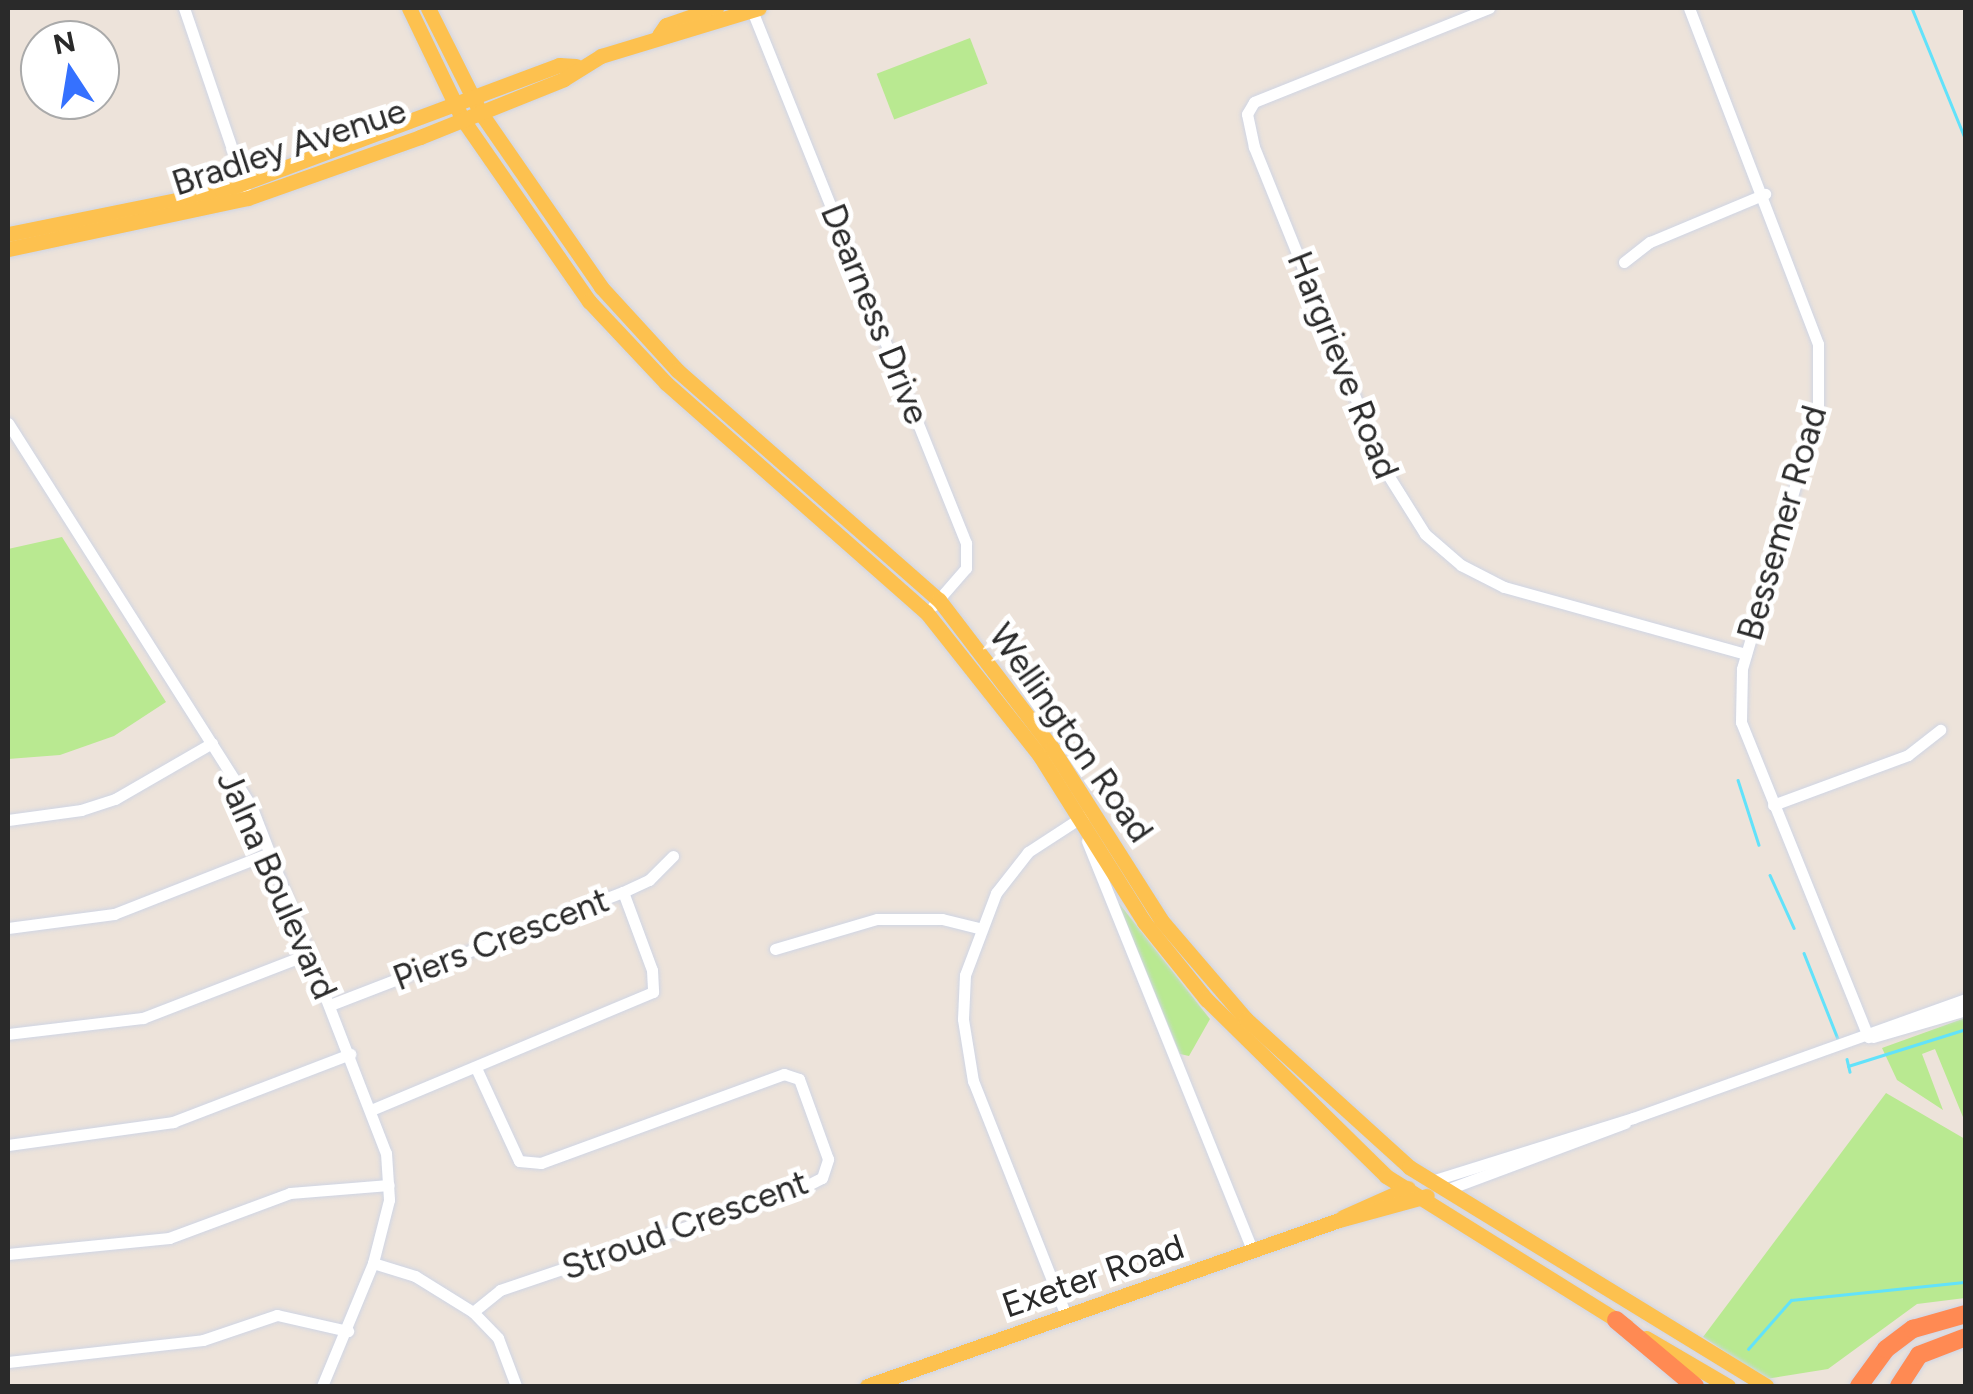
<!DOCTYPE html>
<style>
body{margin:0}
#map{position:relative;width:1973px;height:1394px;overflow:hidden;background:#ede3da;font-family:Figtree,sans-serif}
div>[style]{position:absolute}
.green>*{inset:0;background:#b9e991;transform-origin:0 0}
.stream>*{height:2.5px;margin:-1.25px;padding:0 1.25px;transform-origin:1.25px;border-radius:1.25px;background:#62e2fa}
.roads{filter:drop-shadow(0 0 2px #cfd5e4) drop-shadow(0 0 2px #cfd5e4)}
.minor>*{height:11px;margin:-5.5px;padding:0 5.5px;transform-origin:5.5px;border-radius:5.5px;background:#fff}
.major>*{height:15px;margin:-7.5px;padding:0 7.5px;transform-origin:7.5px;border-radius:7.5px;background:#fdc14f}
.highway>*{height:18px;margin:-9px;padding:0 9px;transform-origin:9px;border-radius:9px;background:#ff8a53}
span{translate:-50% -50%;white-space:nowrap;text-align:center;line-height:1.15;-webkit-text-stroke:10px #fff;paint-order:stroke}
.street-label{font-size:35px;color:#2a2a2a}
.frame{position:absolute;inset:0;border:10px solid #2a2a2a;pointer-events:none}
.north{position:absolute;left:20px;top:20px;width:100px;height:100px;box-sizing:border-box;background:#fff;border:2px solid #aaa;border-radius:50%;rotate:348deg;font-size:28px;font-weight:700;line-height:40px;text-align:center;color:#2a2a2a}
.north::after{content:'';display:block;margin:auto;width:35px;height:45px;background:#3571ff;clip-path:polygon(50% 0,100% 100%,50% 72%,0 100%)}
</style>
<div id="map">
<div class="green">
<i style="left:970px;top:38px;width:49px;height:100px;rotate:69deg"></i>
<i style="clip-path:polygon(62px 537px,166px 702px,114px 736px,60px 755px,8px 759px,8px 549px)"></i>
<i style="clip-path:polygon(1118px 902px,1210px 1019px,1189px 1056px,1180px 1054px)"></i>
<i style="clip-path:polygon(1965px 1018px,1966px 1018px,1965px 1122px,1935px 1049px,1922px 1054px,1943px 1110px,1897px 1080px,1882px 1048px)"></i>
<i style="clip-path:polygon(1886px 1093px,1965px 1139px,1965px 1298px,1917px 1304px,1828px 1369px,1766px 1379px,1703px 1337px)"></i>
</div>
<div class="stream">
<i style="left:1912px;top:8px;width:143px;rotate:67.8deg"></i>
<i style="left:1738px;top:780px;width:68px;rotate:72.1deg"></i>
<i style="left:1770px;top:875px;width:58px;rotate:65.6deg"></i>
<i style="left:1804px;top:953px;width:92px;rotate:68.4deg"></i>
<i style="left:1847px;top:1059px;width:13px;rotate:77deg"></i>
<i style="left:1848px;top:1066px;width:124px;rotate:-17.4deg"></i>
<i style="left:1748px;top:1349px;width:65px;rotate:-48.7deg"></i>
<i style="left:1791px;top:1300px;width:176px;rotate:-5.9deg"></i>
</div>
<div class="roads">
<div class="minor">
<i style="left:184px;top:8px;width:189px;rotate:71.2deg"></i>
<i style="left:751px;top:8px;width:577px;rotate:68.11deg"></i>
<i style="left:966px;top:543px;width:25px;rotate:90deg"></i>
<i style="left:966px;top:568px;width:50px;rotate:131deg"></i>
<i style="left:1489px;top:8px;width:253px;rotate:158.2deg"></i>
<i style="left:1254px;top:102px;width:14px;rotate:120deg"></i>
<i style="left:1247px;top:114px;width:34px;rotate:78deg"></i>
<i style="left:1254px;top:147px;width:345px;rotate:68deg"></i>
<i style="left:1383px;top:467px;width:79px;rotate:57.9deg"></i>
<i style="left:1425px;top:534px;width:48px;rotate:40.7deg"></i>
<i style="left:1461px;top:565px;width:48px;rotate:27.1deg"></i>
<i style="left:1504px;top:587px;width:251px;rotate:15.5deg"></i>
<i style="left:1689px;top:8px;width:360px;rotate:69deg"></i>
<i style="left:1818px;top:344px;width:63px;rotate:90deg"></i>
<i style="left:1818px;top:407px;width:273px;rotate:106.2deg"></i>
<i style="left:1742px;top:669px;width:53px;rotate:91.1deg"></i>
<i style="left:1741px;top:722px;width:340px;rotate:68deg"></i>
<i style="left:1624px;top:262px;width:33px;rotate:-38deg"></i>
<i style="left:1650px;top:242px;width:125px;rotate:-22.7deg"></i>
<i style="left:8px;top:423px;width:456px;rotate:57.6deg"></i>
<i style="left:252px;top:808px;width:370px;rotate:68.8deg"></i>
<i style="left:386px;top:1153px;width:47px;rotate:86.3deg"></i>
<i style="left:389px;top:1200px;width:65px;rotate:104.3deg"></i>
<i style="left:373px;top:1263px;width:133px;rotate:112.5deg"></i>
<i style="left:1773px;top:805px;width:144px;rotate:-20.3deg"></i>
<i style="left:1908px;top:755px;width:41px;rotate:-38deg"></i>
<i style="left:8px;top:820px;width:74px;rotate:-7.8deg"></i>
<i style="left:81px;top:810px;width:36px;rotate:-18deg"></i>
<i style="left:115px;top:799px;width:112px;rotate:-30deg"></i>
<i style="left:1087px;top:841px;width:443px;rotate:68deg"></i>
<i style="left:623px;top:892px;width:29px;rotate:-25deg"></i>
<i style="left:649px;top:880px;width:34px;rotate:-45deg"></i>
<i style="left:8px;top:928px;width:107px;rotate:-7.5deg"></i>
<i style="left:114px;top:914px;width:168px;rotate:-21.4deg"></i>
<i style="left:775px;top:949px;width:106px;rotate:-16.4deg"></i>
<i style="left:877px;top:919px;width:65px"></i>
<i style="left:942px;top:919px;width:37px;rotate:14deg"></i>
<i style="left:330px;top:1005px;width:314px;rotate:-21.1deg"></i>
<i style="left:623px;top:892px;width:83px;rotate:69.6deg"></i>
<i style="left:652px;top:970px;width:22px;rotate:87deg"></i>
<i style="left:653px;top:992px;width:306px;rotate:157.3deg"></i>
<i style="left:8px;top:1034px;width:136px;rotate:-6.8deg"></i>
<i style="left:143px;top:1018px;width:177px;rotate:-21.2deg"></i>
<i style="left:1873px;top:1037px;width:97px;rotate:-16.2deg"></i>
<i style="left:8px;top:1145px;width:167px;rotate:-7.9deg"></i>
<i style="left:173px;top:1122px;width:190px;rotate:-21deg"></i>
<i style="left:1431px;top:1181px;width:212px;rotate:-17.3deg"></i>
<i style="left:1633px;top:1118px;width:354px;rotate:-19.7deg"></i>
<i style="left:1446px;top:1190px;width:191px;rotate:-20.5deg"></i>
<i style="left:8px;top:1254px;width:162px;rotate:-5.7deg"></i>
<i style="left:169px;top:1238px;width:129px;rotate:-20.4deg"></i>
<i style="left:290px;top:1193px;width:99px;rotate:-4.6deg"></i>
<i style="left:373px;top:1263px;width:44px;rotate:17.2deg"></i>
<i style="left:415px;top:1276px;width:68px;rotate:31.8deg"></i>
<i style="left:473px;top:1312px;width:36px;rotate:46deg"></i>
<i style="left:498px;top:1338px;width:51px;rotate:69.4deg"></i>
<i style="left:473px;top:1312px;width:35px;rotate:-39deg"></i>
<i style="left:500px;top:1290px;width:319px;rotate:-18.7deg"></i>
<i style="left:802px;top:1188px;width:22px;rotate:-27deg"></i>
<i style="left:822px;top:1178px;width:20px;rotate:-72deg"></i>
<i style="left:828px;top:1159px;width:85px;rotate:-109.9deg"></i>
<i style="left:799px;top:1079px;width:16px;rotate:-162deg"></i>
<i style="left:784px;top:1074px;width:259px;rotate:159.9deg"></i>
<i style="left:541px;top:1163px;width:22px;rotate:-175deg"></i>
<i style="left:519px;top:1161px;width:102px;rotate:-114.8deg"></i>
<i style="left:1067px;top:1318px;width:255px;rotate:-111.6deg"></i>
<i style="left:973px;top:1081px;width:63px;rotate:-99.2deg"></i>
<i style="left:963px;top:1019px;width:44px;rotate:-87.4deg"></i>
<i style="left:965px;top:975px;width:88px;rotate:-69.3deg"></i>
<i style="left:996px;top:893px;width:52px;rotate:-52deg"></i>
<i style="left:1028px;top:852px;width:68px;rotate:-33deg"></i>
<i style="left:8px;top:1362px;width:196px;rotate:-6.4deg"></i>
<i style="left:203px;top:1340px;width:78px;rotate:-18.7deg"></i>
<i style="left:277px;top:1315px;width:73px;rotate:12.7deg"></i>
</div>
<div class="major">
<i style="left:409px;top:8px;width:124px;rotate:64.3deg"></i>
<i style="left:463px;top:120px;width:221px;rotate:55.2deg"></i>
<i style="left:589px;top:301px;width:112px;rotate:46.8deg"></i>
<i style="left:666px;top:383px;width:346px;rotate:41.4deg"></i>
<i style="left:926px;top:612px;width:184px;rotate:51.6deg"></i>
<i style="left:1040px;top:756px;width:196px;rotate:57.9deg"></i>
<i style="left:1144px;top:922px;width:99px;rotate:51.2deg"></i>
<i style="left:1206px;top:999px;width:252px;rotate:44.5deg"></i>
<i style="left:1386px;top:1176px;width:283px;rotate:32deg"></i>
<i style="left:428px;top:8px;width:116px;rotate:63.4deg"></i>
<i style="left:480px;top:112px;width:213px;rotate:55.3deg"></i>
<i style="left:601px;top:287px;width:113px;rotate:47.5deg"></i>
<i style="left:677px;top:370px;width:349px;rotate:41.3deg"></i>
<i style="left:939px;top:600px;width:186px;rotate:52.6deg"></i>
<i style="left:1052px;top:748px;width:204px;rotate:57.6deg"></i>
<i style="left:1161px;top:920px;width:130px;rotate:49.4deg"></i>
<i style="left:1246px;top:1019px;width:220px;rotate:42.2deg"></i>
<i style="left:1409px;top:1167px;width:419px;rotate:31.5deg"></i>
<i style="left:659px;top:35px;width:12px;rotate:-55deg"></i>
<i style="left:666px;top:25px;width:53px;rotate:-18.8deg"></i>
<i style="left:8px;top:234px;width:218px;rotate:-11.4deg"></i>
<i style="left:222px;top:191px;width:360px;rotate:-20.5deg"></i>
<i style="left:559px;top:65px;width:17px;rotate:3deg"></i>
<i style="left:8px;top:249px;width:245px;rotate:-12deg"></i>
<i style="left:248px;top:198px;width:182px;rotate:-19.5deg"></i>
<i style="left:420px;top:137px;width:155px;rotate:-21.9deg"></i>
<i style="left:564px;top:79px;width:44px;rotate:-31.9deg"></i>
<i style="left:601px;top:56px;width:165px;rotate:-16.9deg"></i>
<i style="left:1343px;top:1217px;width:71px;rotate:-24deg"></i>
<i style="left:1646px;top:1338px;width:95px;rotate:30.3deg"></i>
<i style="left:867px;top:1386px;width:500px;rotate:-19.38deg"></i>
<i style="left:1339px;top:1220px;width:91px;rotate:-15.3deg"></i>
</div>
<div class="highway">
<i style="left:1616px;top:1320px;width:103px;rotate:39.9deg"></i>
<i style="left:1859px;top:1386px;width:46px;rotate:-53.9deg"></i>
<i style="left:1886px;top:1349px;width:34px;rotate:-37deg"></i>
<i style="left:1913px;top:1329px;width:55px;rotate:-15.8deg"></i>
<i style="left:1899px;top:1386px;width:37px;rotate:-57deg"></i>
<i style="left:1919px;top:1355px;width:50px;rotate:-21deg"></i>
</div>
</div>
<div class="street-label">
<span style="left:289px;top:147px;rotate:-18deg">Bradley Avenue</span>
<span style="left:875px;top:314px;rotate:68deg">Dearness Drive</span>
<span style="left:1343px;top:365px;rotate:68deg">Hargrieve Road</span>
<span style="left:1782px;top:523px;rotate:-74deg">Bessemer Road</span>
<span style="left:1071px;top:733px;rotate:55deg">Wellington Road</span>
<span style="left:277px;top:885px;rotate:66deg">Jalna Boulevard</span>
<span style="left:501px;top:939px;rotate:-21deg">Piers Crescent</span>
<span style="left:685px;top:1225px;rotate:-20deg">Stroud Crescent</span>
<span style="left:1093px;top:1276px;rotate:-19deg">Exeter Road</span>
</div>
<div class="frame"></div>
<div class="north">N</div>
</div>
